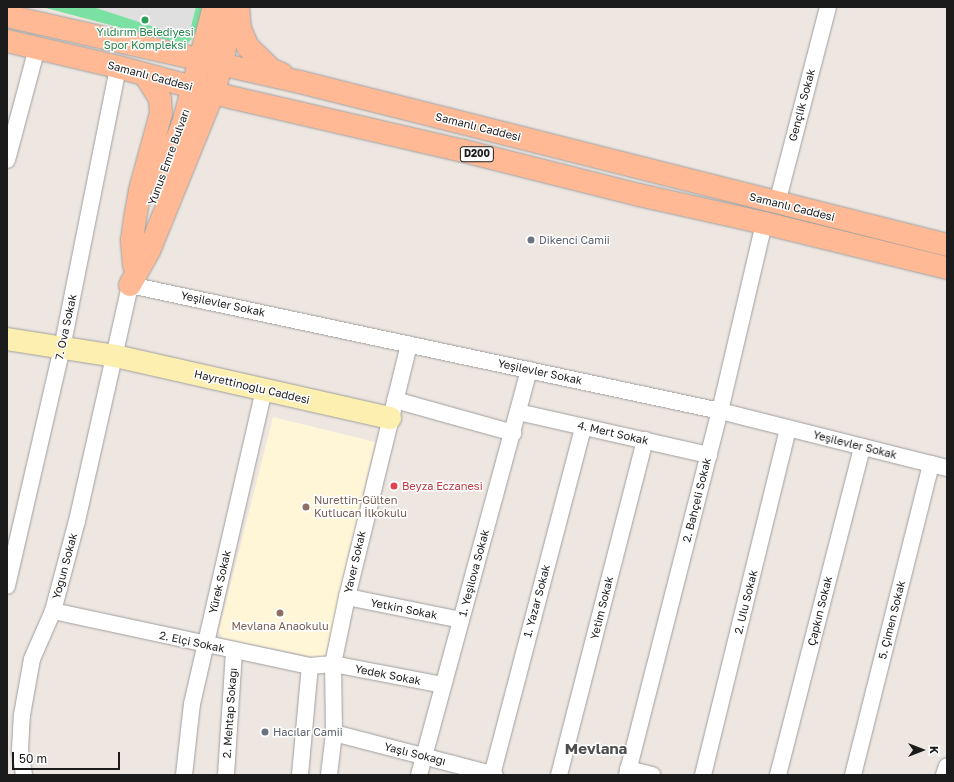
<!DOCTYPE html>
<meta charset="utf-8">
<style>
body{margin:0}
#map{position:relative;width:954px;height:782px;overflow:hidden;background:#eee6e0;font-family:"Golos Text",sans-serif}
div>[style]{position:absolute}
.education>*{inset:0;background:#fff6d8}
.pitch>*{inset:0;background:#7ae1a2}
.parking>*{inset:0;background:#dfdfdf}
.roads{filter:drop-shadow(0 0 1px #9f9f9f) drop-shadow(0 0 1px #9f9f9f)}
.minor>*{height:16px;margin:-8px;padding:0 8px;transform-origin:8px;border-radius:8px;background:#fff}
.secondary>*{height:22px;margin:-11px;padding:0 11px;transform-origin:11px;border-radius:11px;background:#fcefb0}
.primary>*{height:22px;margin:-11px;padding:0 11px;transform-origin:11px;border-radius:11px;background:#ffb994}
.dots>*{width:11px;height:11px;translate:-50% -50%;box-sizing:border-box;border:2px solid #fff;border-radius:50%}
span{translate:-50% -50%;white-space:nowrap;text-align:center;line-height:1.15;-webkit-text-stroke:3px #fff;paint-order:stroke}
.shield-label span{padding:1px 3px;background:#fff;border:1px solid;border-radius:3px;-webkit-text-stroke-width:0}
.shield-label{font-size:10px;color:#1b1b1b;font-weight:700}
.leisure-label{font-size:11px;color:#27864d}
.street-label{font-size:11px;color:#1b1b1b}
.worship-label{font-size:11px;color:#5b616d}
.left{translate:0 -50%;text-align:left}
.health-label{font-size:11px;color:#be3a42}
.education-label{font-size:11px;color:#785e54}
.district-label{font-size:15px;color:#4e4e4e;font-weight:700}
.frame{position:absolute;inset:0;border:8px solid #1b1b1b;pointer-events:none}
.north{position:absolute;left:902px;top:730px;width:40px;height:40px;-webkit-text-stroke:3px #fff;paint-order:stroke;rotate:90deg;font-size:11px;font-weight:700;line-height:16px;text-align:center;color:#1b1b1b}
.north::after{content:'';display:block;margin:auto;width:14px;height:18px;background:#1b1b1b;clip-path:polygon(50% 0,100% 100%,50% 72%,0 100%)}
.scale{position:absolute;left:12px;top:752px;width:108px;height:18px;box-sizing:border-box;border:2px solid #1b1b1b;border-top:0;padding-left:5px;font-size:12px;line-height:14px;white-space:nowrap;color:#1b1b1b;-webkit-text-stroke:3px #fff;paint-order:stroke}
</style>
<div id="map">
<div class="education">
<i style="clip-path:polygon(273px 417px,375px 442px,325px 659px,222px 638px,219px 630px)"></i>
</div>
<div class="pitch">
<i style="clip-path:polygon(42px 7px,204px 7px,198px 32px,186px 45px)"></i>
</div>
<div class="parking">
<i style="clip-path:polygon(93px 7px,196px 7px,188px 38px)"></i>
</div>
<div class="roads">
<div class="minor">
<i style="left:7px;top:160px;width:116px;rotate:-75deg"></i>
<i style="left:777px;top:203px;width:203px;rotate:-75.4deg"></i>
<i style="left:395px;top:400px;width:123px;rotate:15.6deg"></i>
<i style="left:518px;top:412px;width:196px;rotate:12.7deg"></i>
<i style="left:7px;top:586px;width:244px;rotate:-77deg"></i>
<i style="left:62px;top:348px;width:287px;rotate:-78.7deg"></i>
<i style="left:347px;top:597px;width:116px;rotate:11.4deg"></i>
<i style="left:53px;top:611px;width:263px;rotate:12.1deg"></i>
<i style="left:310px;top:666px;width:23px;rotate:-5deg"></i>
<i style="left:333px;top:664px;width:112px;rotate:10.8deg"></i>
<i style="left:334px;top:733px;width:166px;rotate:14.6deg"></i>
<i style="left:628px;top:769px;width:25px;rotate:14deg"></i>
<i style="left:24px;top:775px;width:25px;rotate:-99deg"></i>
<i style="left:20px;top:750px;width:35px;rotate:-87deg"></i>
<i style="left:22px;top:715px;width:57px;rotate:-79.9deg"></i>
<i style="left:32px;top:659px;width:52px;rotate:-66.4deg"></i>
<i style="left:53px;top:611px;width:93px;rotate:-75.1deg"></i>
<i style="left:77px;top:521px;width:242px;rotate:-77.3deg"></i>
<i style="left:130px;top:285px;width:603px;rotate:12.05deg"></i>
<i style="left:720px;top:411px;width:234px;rotate:14.1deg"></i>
<i style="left:184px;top:775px;width:71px;rotate:-83.6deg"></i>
<i style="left:192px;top:704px;width:322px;rotate:-77.1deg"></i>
<i style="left:226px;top:775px;width:124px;rotate:-86.3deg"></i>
<i style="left:300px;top:775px;width:109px;rotate:-84.8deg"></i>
<i style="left:329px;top:775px;width:42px;rotate:-83.2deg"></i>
<i style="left:334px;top:733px;width:69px;rotate:-90.8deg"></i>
<i style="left:333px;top:664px;width:68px;rotate:-78.2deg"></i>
<i style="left:347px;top:597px;width:260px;rotate:-76.2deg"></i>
<i style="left:419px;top:775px;width:420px;rotate:-74.8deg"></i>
<i style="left:492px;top:775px;width:360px;rotate:-75.3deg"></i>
<i style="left:559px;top:775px;width:346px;rotate:-75.6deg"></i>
<i style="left:627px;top:775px;width:376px;rotate:-75.7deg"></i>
<i style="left:720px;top:411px;width:193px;rotate:-76.8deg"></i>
<i style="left:703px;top:775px;width:357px;rotate:-76.2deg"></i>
<i style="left:778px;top:775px;width:339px;rotate:-75.6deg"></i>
<i style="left:853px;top:775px;width:321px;rotate:-75.9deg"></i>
<i style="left:944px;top:775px;width:9px;rotate:-72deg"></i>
</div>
<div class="secondary">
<i style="left:7px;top:339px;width:109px;rotate:8.9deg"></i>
<i style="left:115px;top:356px;width:282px;rotate:12.7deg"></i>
</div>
<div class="primary">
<i style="left:238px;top:7px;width:22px;rotate:85deg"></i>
<i style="left:240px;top:29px;width:20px;rotate:66deg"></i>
<i style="left:248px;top:47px;width:33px;rotate:44deg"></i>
<i style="left:272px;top:70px;width:11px;rotate:22deg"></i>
<i style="left:7px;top:16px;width:300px;rotate:12.7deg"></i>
<i style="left:300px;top:82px;width:667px;rotate:14.14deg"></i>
<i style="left:7px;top:41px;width:114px;rotate:13.2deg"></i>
<i style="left:118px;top:67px;width:120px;rotate:15deg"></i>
<i style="left:234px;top:98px;width:232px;rotate:13deg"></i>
<i style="left:460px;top:150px;width:185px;rotate:14.1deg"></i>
<i style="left:639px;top:195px;width:128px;rotate:12.6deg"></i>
<i style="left:764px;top:223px;width:188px;rotate:13.8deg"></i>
<i style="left:159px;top:183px;width:64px;rotate:-67.9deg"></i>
<i style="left:183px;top:124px;width:121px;rotate:-75.2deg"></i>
<i style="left:134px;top:265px;width:25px;rotate:-95deg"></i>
<i style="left:132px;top:240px;width:27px;rotate:-82deg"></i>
<i style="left:136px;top:213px;width:23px;rotate:-80deg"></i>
<i style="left:140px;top:190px;width:80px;rotate:-74.7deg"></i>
<i style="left:161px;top:113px;width:14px;rotate:-94deg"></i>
<i style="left:160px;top:99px;width:28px;rotate:-122deg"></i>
<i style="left:130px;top:285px;width:39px;rotate:-61deg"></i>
<i style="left:149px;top:251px;width:170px;rotate:-67.9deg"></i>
<i style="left:213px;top:93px;width:31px;rotate:-73deg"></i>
<i style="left:222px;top:63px;width:57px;rotate:-78.9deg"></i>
</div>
</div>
<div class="dots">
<i style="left:145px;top:20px;background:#2e9e5b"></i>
<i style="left:531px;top:240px;background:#6b7280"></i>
<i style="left:394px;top:486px;background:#e0444e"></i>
<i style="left:306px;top:507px;background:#8d6e63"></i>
<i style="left:280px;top:613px;background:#8d6e63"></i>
<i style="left:265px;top:732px;background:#6b7280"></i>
</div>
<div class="shield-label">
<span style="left:477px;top:154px">D200</span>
</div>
<div class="leisure-label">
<span style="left:145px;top:39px">Yıldırım Belediyesi<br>Spor Kompleksi</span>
</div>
<div class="street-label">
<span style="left:150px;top:76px;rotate:15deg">Samanlı Caddesi</span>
<span style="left:802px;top:105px;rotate:-75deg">Gençlik Sokak</span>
<span style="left:478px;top:127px;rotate:14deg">Samanlı Caddesi</span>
<span style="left:169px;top:157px;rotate:-70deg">Yunus Emre Bulvarı</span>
<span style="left:792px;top:207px;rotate:14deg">Samanlı Caddesi</span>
<span style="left:223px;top:304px;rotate:12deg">Yeşilevler Sokak</span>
<span style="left:66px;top:327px;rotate:-78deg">7. Ova Sokak</span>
<span style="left:540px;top:372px;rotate:12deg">Yeşilevler Sokak</span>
<span style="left:252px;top:387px;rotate:13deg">Hayrettinoğlu Caddesi</span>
<span style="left:613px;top:433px;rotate:13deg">4. Mert Sokak</span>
<span style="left:855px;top:445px;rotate:14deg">Yeşilevler Sokak</span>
<span style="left:697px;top:500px;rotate:-76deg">2. Bahçeli Sokak</span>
<span style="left:355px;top:562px;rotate:-77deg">Yaver Sokak</span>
<span style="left:65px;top:566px;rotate:-75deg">Yoğun Sokak</span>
<span style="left:474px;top:573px;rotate:-75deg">1. Yeşilova Sokak</span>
<span style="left:220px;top:582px;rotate:-77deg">Yürek Sokak</span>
<span style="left:537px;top:601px;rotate:-75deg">1. Yazar Sokak</span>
<span style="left:746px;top:602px;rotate:-76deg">2. Ulu Sokak</span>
<span style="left:602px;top:608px;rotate:-76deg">Yetim Sokak</span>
<span style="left:404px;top:609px;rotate:11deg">Yetkin Sokak</span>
<span style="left:820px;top:611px;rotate:-76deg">Çapkın Sokak</span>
<span style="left:892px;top:620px;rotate:-76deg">5. Çimen Sokak</span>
<span style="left:192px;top:642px;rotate:12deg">2. Elçi Sokak</span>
<span style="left:388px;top:675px;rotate:11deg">Yedek Sokak</span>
<span style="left:230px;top:713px;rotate:-86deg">2. Mehtap Sokağı</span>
<span style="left:415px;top:754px;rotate:14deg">Yaşlı Sokağı</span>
</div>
<div class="worship-label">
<span class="left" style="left:539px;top:240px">Dikenci Camii</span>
<span class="left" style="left:273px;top:732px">Hacılar Camii</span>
</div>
<div class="health-label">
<span class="left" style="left:402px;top:486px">Beyza Eczanesi</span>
</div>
<div class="education-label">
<span class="left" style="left:314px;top:507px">Nurettin-Gülten<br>Kutlucan İlkokulu</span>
<span style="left:280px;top:626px">Mevlana Anaokulu</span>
</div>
<div class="district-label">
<span style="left:596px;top:749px">Mevlana</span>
</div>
<div class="frame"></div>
<div class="north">K</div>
<div class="scale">50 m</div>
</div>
